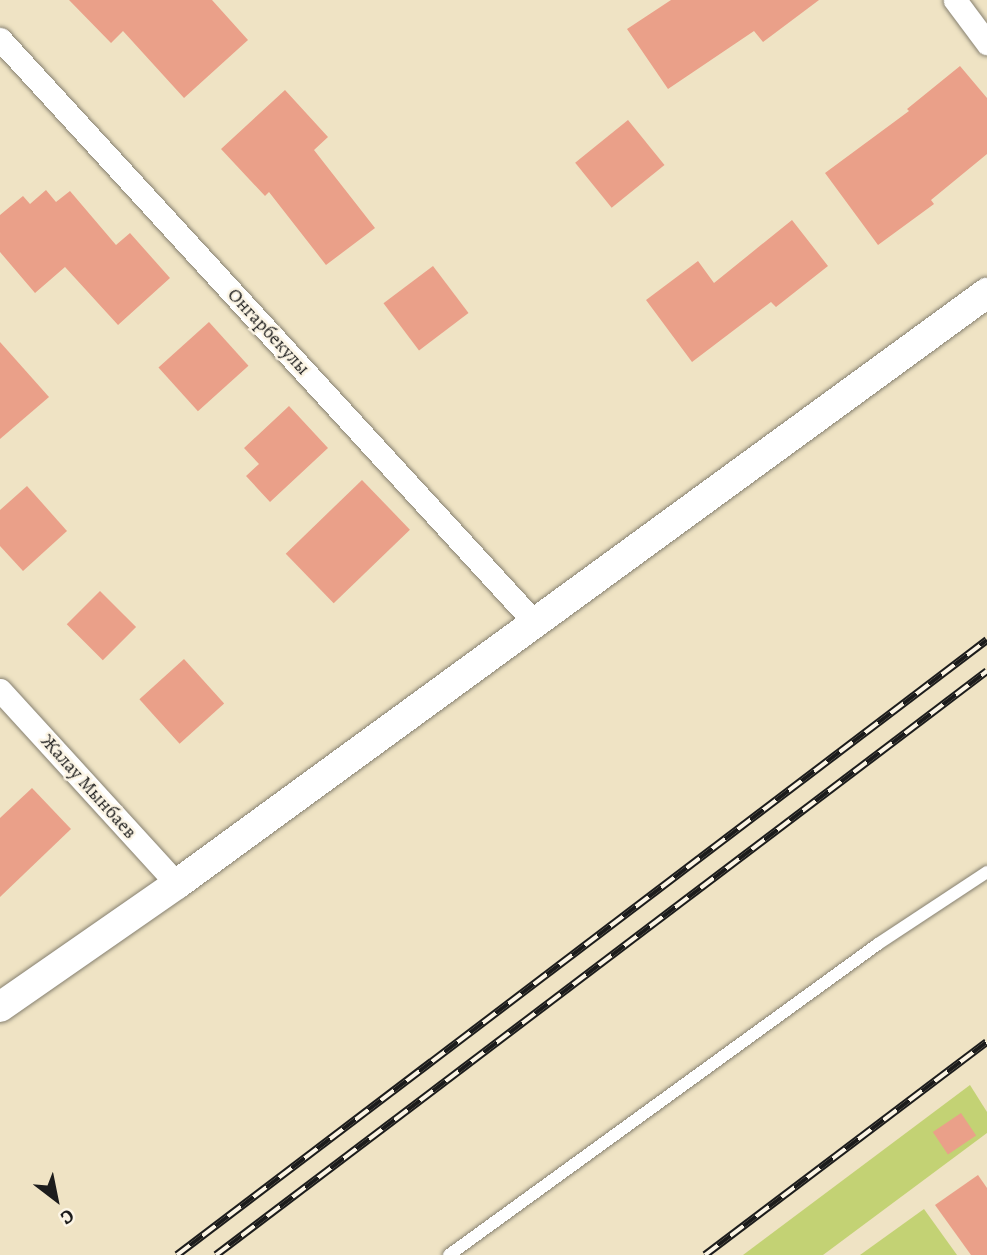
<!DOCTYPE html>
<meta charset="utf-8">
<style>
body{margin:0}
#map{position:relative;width:987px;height:1255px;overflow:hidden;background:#efe3c4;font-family:Alegreya,serif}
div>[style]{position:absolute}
.green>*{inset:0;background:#c3d274}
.building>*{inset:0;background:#eaa089;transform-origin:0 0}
.roads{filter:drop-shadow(0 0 2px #868070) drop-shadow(0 0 2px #868070)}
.service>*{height:12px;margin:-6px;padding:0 6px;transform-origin:6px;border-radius:6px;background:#fff}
.minor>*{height:23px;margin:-11.5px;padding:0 11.5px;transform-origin:11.5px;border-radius:11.5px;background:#fff}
.tertiary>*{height:30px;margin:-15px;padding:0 15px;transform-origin:15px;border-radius:15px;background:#fff}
.rail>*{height:8px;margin-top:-4px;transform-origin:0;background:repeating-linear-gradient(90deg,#fcf5e5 0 16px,#1c1c1c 0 32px);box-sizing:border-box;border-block:2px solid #1c1c1c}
span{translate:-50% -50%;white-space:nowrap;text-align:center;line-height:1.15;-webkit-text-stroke:5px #fcf5e5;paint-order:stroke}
.street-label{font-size:19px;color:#1c1c1c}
.north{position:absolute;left:21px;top:1164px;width:70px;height:70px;-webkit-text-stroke:5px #fcf5e5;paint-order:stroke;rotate:148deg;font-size:19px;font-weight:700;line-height:28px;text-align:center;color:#1c1c1c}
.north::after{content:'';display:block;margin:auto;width:24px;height:32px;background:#1c1c1c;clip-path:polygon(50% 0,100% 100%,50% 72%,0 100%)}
</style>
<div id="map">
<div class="green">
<i style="clip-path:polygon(970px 1085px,987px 1112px,987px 1133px,823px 1255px,743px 1255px)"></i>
<i style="clip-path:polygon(924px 1209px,957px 1255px,860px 1255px)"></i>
</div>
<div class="building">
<i style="clip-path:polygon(69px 0,212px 0,248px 40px,184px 98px,123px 31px,111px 43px)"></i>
<i style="clip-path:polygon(671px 0,819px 0,763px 42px,754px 31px,668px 89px,627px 29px)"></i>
<i style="clip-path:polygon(960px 66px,987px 98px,987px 154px,931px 200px,934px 204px,878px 245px,825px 173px,909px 111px,907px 109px)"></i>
<i style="clip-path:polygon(285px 90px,328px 137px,314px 150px,375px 228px,326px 265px,269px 192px,265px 196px,221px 149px)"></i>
<i style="left:628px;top:120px;width:58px;height:68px;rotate:51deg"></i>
<i style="clip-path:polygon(46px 190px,56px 202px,70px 191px,116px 245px,130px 233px,170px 278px,118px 325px,65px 267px,35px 293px,0 252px,0 215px,23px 196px,30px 204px)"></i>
<i style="clip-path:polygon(792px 220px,828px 266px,776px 307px,771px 302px,692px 362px,646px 300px,698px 261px,714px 283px)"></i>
<i style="left:433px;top:266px;width:59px;height:62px;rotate:53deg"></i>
<i style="left:209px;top:322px;width:59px;height:68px;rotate:48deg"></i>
<i style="clip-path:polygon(0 342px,49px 397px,0 439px)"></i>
<i style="clip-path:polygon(289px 406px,328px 448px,270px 502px,246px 476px,259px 464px,244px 448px)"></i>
<i style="left:362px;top:480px;width:69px;height:106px;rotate:46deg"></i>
<i style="clip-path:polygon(27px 486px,67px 531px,23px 571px,0 546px,0 510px)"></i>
<i style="left:100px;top:591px;width:51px;height:47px;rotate:45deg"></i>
<i style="left:184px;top:659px;width:60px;height:60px;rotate:48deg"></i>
<i style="clip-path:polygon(32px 788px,71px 829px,0 897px,0 818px)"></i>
<i style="left:961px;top:1113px;width:27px;height:34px;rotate:56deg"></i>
<i style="clip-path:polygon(978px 1175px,987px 1188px,987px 1255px,971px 1255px,935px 1205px)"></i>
</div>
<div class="roads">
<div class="service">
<i style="left:449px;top:1255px;width:530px;rotate:-35.94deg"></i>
<i style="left:878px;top:944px;width:131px;rotate:-33.4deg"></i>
</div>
<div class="minor">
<i style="left:955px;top:0;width:54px;rotate:53.3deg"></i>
<i style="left:0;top:39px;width:793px;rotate:47.5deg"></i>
<i style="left:0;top:690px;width:263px;rotate:47.6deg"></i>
</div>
<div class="tertiary">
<i style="left:0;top:1007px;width:216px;rotate:-34.8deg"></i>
<i style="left:177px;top:884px;width:1003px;rotate:-36.12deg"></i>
</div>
</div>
<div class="rail">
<i style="left:177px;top:1255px;width:1017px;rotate:-37.21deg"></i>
<i style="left:216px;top:1255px;width:967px;rotate:-37.14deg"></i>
<i style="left:705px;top:1255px;width:353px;rotate:-37.1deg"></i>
</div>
<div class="street-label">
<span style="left:268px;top:332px;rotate:47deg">Онгарбекулы</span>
<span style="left:88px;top:787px;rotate:48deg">Жалау Мынбаев</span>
</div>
<div class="north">С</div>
</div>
